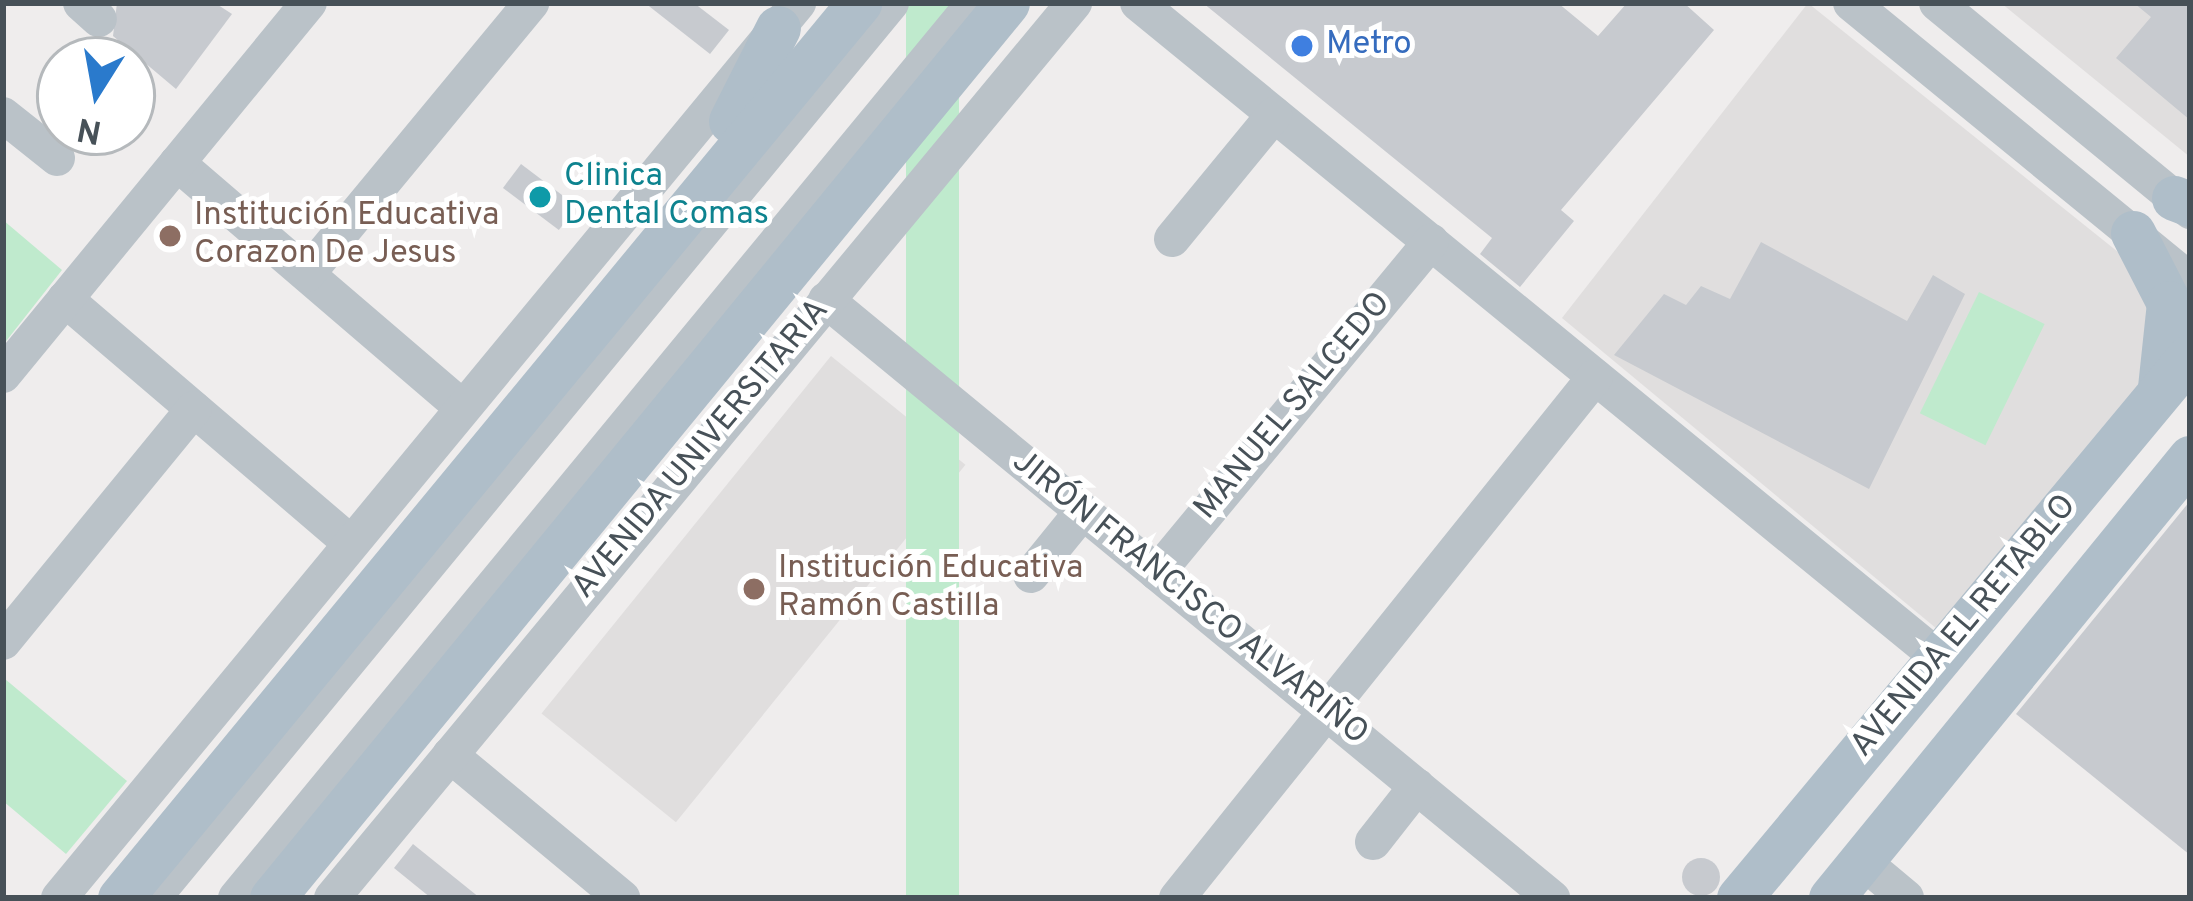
<!DOCTYPE html>
<meta charset="utf-8">
<style>
body{margin:0}
#map{position:relative;width:2193px;height:901px;overflow:hidden;background:#efeded;font-family:Overpass,sans-serif}
div>[style]{position:absolute}
.education>*{inset:0;background:#e0dede;transform-origin:0 0}
.green>*{inset:0;background:#bfeacd;transform-origin:0 0}
.building>*{inset:0;background:#c7cacf;transform-origin:0 0}
.round{border-radius:50%}
.minor>*{height:36px;margin:-18px;padding:0 18px;transform-origin:18px;border-radius:18px;background:#bac2c8}
.major>*{height:45px;margin:-22.5px;padding:0 22.5px;transform-origin:22.5px;border-radius:22.5px;background:#afbec9}
.dots>*{width:33px;height:33px;translate:-50% -50%;box-sizing:border-box;border:6px solid #fff;border-radius:50%}
span{translate:-50% -50%;white-space:nowrap;text-align:center;line-height:1.15;-webkit-text-stroke:10px #fff;paint-order:stroke}
.shop-label{font-size:33px;color:#366cbe}
.left{translate:0 -50%;text-align:left}
.culture-label{font-size:33px;color:#0d838f}
.education-label{font-size:33px;color:#785e54}
.street-label{font-size:33px;color:#475158}
.frame{position:absolute;inset:0;border:6px solid #475158;pointer-events:none}
.north{position:absolute;left:36px;top:36px;width:120px;height:120px;box-sizing:border-box;background:#fff;border:3px solid #b5b9bc;border-radius:50%;rotate:191deg;font-size:33px;font-weight:700;line-height:48px;text-align:center;color:#475158}
.north::after{content:'';display:block;margin:auto;width:42px;height:54px;background:#2a7acc;clip-path:polygon(50% 0,100% 100%,50% 72%,0 100%)}
</style>
<div id="map">
<div class="education">
<i style="clip-path:polygon(1808px 3px,2138px 268px,2160px 325px,2138px 389px,1937px 629px,1562px 318px)"></i>
<i style="clip-path:polygon(2001px 3px,2190px 3px,2190px 157px)"></i>
<i style="left:831px;top:356px;width:173px;height:460px;rotate:39deg"></i>
</div>
<div class="green">
<i style="left:906px;top:3px;width:53px;height:1159px"></i>
<i style="clip-path:polygon(3px 220px,62px 270px,3px 345px)"></i>
<i style="left:1979px;top:292px;width:73px;height:135px;rotate:26deg"></i>
<i style="clip-path:polygon(5px 679px,127px 781px,66px 854px,3px 801px)"></i>
</div>
<div class="building">
<i style="clip-path:polygon(117px 3px,215px 3px,232px 14px,176px 89px,113px 36px)"></i>
<i style="clip-path:polygon(645px 3px,694px 3px,729px 30px,710px 54px)"></i>
<i style="clip-path:polygon(1203px 3px,1558px 3px,1598px 36px,1627px 3px,1684px 3px,1714px 30px,1561px 210px,1574px 221px,1520px 287px,1480px 254px,1492px 238px)"></i>
<i style="clip-path:polygon(2134px 3px,2190px 3px,2190px 120px,2116px 58px,2151px 17px)"></i>
<i style="left:521px;top:164px;width:70px;height:30px;rotate:37deg"></i>
<i style="clip-path:polygon(1761px 242px,1907px 321px,1933px 275px,1965px 294px,1869px 489px,1614px 355px,1664px 294px,1686px 305px,1701px 286px,1730px 299px)"></i>
<i style="clip-path:polygon(2190px 501px,2190px 855px,2016px 714px)"></i>
<i style="clip-path:polygon(413px 844px,480px 898px,431px 898px,394px 868px)"></i>
<i class="round" style="left:1682px;top:858px;width:38px;height:38px"></i>
</div>
<div class="minor">
<i style="left:81px;top:3px;width:24px;rotate:42deg"></i>
<i style="left:1138px;top:3px;width:1035px;rotate:39.27deg"></i>
<i style="left:1851px;top:3px;width:438px;rotate:39.3deg"></i>
<i style="left:1937px;top:3px;width:328px;rotate:39.4deg"></i>
<i style="left:3px;top:115px;width:69px;rotate:38.5deg"></i>
<i style="left:177px;top:163px;width:375px;rotate:40.6deg"></i>
<i style="left:1172px;top:239px;width:161px;rotate:-50.6deg"></i>
<i style="left:307px;top:274px;width:352px;rotate:-50.4deg"></i>
<i style="left:65px;top:299px;width:376px;rotate:40.5deg"></i>
<i style="left:826px;top:300px;width:941px;rotate:39.48deg"></i>
<i style="left:3px;top:375px;width:482px;rotate:-50.6deg"></i>
<i style="left:1157px;top:573px;width:430px;rotate:-50.4deg"></i>
<i style="left:1031px;top:575px;width:82px;rotate:-50.9deg"></i>
<i style="left:3px;top:642px;width:301px;rotate:-50.7deg"></i>
<i style="left:450px;top:755px;width:224px;rotate:39.7deg"></i>
<i style="left:1373px;top:842px;width:71px;rotate:-51.8deg"></i>
<i style="left:1880px;top:876px;width:34px;rotate:40deg"></i>
<i style="left:59px;top:898px;width:1161px;rotate:-50.45deg"></i>
<i style="left:153px;top:898px;width:1160px;rotate:-50.49deg"></i>
<i style="left:236px;top:898px;width:1160px;rotate:-50.49deg"></i>
<i style="left:332px;top:898px;width:1163px;rotate:-50.34deg"></i>
<i style="left:1177px;top:898px;width:668px;rotate:-51.26deg"></i>
</div>
<div class="major">
<i style="left:731px;top:121px;width:104px;rotate:-63.2deg"></i>
<i style="left:2174px;top:198px;width:17px;rotate:21deg"></i>
<i style="left:2133px;top:233px;width:79px;rotate:62.8deg"></i>
<i style="left:2169px;top:303px;width:84px;rotate:96.1deg"></i>
<i style="left:120px;top:898px;width:1161px;rotate:-50.45deg"></i>
<i style="left:272px;top:898px;width:1158px;rotate:-50.61deg"></i>
<i style="left:1739px;top:898px;width:705px;rotate:-50.24deg"></i>
<i style="left:1831px;top:898px;width:568px;rotate:-50.79deg"></i>
</div>
<div class="dots">
<i style="left:1302px;top:46px;background:#3f7fe0"></i>
<i style="left:540px;top:197px;background:#0f9aa8"></i>
<i style="left:170px;top:236px;background:#8d6e63"></i>
<i style="left:754px;top:589px;background:#8d6e63"></i>
</div>
<div class="shop-label">
<span class="left" style="left:1326px;top:46px">Metro</span>
</div>
<div class="culture-label">
<span class="left" style="left:564px;top:197px">Clinica<br>Dental Comas</span>
</div>
<div class="education-label">
<span class="left" style="left:194px;top:236px">Institución Educativa<br>Corazon De Jesus</span>
<span class="left" style="left:778px;top:589px">Institución Educativa<br>Ramón Castilla</span>
</div>
<div class="street-label">
<span style="left:1294px;top:407px;rotate:-50deg">MANUEL SALCEDO</span>
<span style="left:702px;top:450px;rotate:-50deg">AVENIDA UNIVERSITARIA</span>
<span style="left:1189px;top:599px;rotate:39deg">JIRÓN FRANCISCO ALVARIÑO</span>
<span style="left:1965px;top:627px;rotate:-50deg">AVENIDA EL RETABLO</span>
</div>
<div class="frame"></div>
<div class="north">N</div>
</div>
